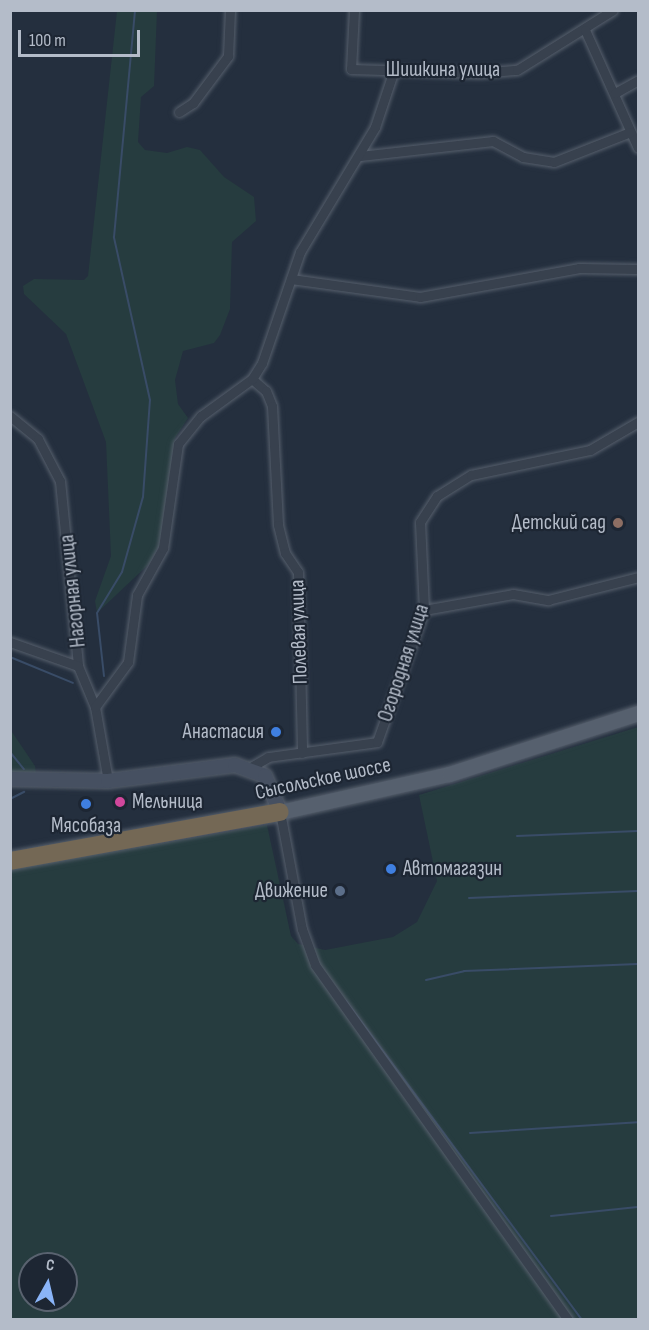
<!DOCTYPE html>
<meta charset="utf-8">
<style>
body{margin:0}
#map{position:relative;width:649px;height:1330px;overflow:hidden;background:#242f3e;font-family:"Sofia Sans Condensed",sans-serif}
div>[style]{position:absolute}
.green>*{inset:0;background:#263c3f}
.stream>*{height:2px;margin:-1px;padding:0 1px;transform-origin:1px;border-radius:1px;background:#394c67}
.roads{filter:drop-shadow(0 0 2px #565f6c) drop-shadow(0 0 2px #565f6c)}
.street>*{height:9px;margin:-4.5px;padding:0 4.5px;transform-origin:4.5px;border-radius:4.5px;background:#38414e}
.secondary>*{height:14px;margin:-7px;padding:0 7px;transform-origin:7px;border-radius:7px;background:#465061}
.primary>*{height:15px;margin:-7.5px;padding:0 7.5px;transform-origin:7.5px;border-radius:7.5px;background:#56606e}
.highway>*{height:18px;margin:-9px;padding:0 9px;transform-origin:9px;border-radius:9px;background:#746855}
.dots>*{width:16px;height:16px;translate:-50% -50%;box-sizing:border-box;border:3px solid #1d2633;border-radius:50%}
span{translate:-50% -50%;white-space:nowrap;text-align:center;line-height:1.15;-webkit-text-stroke:4.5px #1d2633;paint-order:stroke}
.street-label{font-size:21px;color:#b4bcc9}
.poi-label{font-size:21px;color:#b4bcc9}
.right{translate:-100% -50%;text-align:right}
.left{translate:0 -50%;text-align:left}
.frame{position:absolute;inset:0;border:12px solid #b4bcc9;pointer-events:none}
.north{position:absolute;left:18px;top:1252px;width:60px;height:60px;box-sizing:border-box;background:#1d2633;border:2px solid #59626f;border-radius:50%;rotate:8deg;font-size:16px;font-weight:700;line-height:24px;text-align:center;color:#b4bcc9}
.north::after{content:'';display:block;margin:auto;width:21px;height:27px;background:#8ab4f8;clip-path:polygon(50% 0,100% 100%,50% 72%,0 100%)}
.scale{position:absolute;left:18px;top:30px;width:122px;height:27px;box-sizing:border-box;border:3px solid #b4bcc9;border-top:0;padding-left:8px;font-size:18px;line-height:21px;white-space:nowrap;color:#b4bcc9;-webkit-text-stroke:4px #1d2633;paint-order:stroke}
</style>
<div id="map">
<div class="green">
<i style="clip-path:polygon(117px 11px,157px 11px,154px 86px,141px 97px,138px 142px,145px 150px,167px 153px,187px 147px,200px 150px,224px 177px,254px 197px,256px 221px,232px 242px,230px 309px,220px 335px,214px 343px,183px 351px,175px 380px,178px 404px,188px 418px,175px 438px,159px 546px,149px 564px,97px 613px,95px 601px,111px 556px,106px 442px,66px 334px,24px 294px,23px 286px,34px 279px,84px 280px,88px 276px)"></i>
<i style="clip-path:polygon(evenodd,638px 727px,638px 1319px,11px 1320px,11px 869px,267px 825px,291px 936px,298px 944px,325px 950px,393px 937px,417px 922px,437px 881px,419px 795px,638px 727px,30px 1264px,66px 1264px,66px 1300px,30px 1300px,30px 1264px)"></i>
<i style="clip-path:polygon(10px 729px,35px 766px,36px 774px,12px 772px)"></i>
</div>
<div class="stream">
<i style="left:10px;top:657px;width:68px;rotate:22.4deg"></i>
<i style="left:104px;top:676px;width:63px;rotate:-96.3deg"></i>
<i style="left:97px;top:613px;width:48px;rotate:-58.6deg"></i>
<i style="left:122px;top:572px;width:78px;rotate:-74.4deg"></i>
<i style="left:143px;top:497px;width:97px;rotate:-85.9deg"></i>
<i style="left:150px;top:400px;width:167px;rotate:-102.5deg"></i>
<i style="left:114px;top:237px;width:228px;rotate:-84.7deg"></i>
<i style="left:10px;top:752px;width:22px;rotate:51deg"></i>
<i style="left:10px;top:799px;width:16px;rotate:-27deg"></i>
<i style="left:517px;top:836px;width:121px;rotate:-2.4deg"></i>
<i style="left:469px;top:898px;width:169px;rotate:-2.4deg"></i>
<i style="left:426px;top:980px;width:39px;rotate:-13deg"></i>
<i style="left:464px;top:971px;width:174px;rotate:-2.3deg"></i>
<i style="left:346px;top:1001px;width:397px;rotate:53.5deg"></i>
<i style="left:470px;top:1133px;width:168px;rotate:-3.7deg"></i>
<i style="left:551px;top:1216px;width:87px;rotate:-5.9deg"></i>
</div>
<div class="roads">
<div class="street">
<i style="left:354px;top:10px;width:59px;rotate:92.9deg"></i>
<i style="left:351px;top:69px;width:128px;rotate:1.8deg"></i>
<i style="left:479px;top:73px;width:38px;rotate:-5deg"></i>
<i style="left:517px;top:70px;width:113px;rotate:-32deg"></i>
<i style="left:585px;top:30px;width:129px;rotate:65.8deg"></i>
<i style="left:615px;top:93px;width:26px;rotate:-29deg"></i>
<i style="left:179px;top:112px;width:17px;rotate:-33deg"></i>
<i style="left:193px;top:103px;width:59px;rotate:-53.3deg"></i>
<i style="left:228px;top:56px;width:46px;rotate:-87.5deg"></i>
<i style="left:360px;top:156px;width:134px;rotate:-6.4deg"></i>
<i style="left:493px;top:141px;width:34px;rotate:28deg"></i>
<i style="left:523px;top:157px;width:31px;rotate:9deg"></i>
<i style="left:554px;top:162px;width:82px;rotate:-21.5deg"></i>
<i style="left:291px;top:279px;width:130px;rotate:7.9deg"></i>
<i style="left:420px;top:297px;width:162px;rotate:-10.3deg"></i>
<i style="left:579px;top:268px;width:59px;rotate:1deg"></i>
<i style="left:252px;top:379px;width:18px;rotate:41deg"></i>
<i style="left:266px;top:391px;width:16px;rotate:68deg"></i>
<i style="left:272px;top:406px;width:119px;rotate:87.1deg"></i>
<i style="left:278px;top:525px;width:29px;rotate:76deg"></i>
<i style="left:285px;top:553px;width:23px;rotate:56deg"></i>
<i style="left:298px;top:572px;width:181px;rotate:88.7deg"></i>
<i style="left:10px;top:416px;width:36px;rotate:39deg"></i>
<i style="left:38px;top:439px;width:47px;rotate:62.4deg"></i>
<i style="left:60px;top:481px;width:186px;rotate:84.4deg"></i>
<i style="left:78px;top:666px;width:44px;rotate:67.5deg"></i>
<i style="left:95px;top:707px;width:75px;rotate:80deg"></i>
<i style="left:424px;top:610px;width:90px;rotate:-10.2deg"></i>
<i style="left:513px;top:594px;width:36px;rotate:10deg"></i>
<i style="left:548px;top:600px;width:93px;rotate:-14.3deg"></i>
<i style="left:10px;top:642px;width:72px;rotate:19.4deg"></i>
<i style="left:95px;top:707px;width:56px;rotate:-53.7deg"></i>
<i style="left:128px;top:662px;width:68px;rotate:-82.3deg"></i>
<i style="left:137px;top:595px;width:54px;rotate:-61deg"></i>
<i style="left:163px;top:548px;width:105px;rotate:-81.8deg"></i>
<i style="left:178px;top:444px;width:36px;rotate:-51deg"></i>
<i style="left:201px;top:416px;width:63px;rotate:-36deg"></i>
<i style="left:252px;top:379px;width:19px;rotate:-58deg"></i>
<i style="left:262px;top:363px;width:117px;rotate:-71.1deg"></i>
<i style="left:300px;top:252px;width:146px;rotate:-59deg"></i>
<i style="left:375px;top:127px;width:60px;rotate:-71.6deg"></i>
<i style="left:251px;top:767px;width:20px;rotate:-30deg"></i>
<i style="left:268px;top:757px;width:110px;rotate:-7.8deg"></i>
<i style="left:377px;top:742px;width:140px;rotate:-70.4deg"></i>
<i style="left:424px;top:610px;width:88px;rotate:-92.6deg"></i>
<i style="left:420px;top:522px;width:31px;rotate:-57deg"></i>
<i style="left:437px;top:496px;width:40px;rotate:-32deg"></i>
<i style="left:471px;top:475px;width:122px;rotate:-11.9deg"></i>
<i style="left:590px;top:450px;width:56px;rotate:-30.3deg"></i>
<i style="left:280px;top:812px;width:119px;rotate:79.4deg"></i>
<i style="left:302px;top:929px;width:38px;rotate:70deg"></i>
<i style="left:315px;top:965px;width:436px;rotate:54.5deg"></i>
</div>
<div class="secondary">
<i style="left:10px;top:779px;width:98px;rotate:1.2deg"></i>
<i style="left:108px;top:781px;width:128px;rotate:-7.2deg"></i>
<i style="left:235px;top:765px;width:32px;rotate:20deg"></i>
<i style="left:265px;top:776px;width:39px;rotate:67deg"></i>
</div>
<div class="primary">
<i style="left:280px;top:812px;width:173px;rotate:-12.7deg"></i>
<i style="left:449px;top:774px;width:199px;rotate:-17.9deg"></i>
</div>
<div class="highway">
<i style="left:10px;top:861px;width:274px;rotate:-10.3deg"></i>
</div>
</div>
<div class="dots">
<i style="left:618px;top:523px;background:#8d6e63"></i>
<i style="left:276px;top:732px;background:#3f7fe0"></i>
<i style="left:120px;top:802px;background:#d1479c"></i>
<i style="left:86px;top:804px;background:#3f7fe0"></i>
<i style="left:391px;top:869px;background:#3f7fe0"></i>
<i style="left:340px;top:891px;background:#5c6f8a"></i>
</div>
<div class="street-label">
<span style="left:443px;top:70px">Шишкина улица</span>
<span style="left:73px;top:591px;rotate:-96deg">Нагорная улица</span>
<span style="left:299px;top:632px;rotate:-92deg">Полевая улица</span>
<span style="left:404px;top:663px;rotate:-72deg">Огородная улица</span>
<span style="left:323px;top:779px;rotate:-12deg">Сысольское шоссе</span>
</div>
<div class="poi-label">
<span class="right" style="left:606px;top:523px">Детский сад</span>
<span class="right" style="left:264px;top:732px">Анастасия</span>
<span class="left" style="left:132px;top:802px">Мельница</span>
<span style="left:86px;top:826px">Мясобаза</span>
<span class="left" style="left:403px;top:869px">Автомагазин</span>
<span class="right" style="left:328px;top:891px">Движение</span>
</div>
<div class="frame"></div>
<div class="north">С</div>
<div class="scale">100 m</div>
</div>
